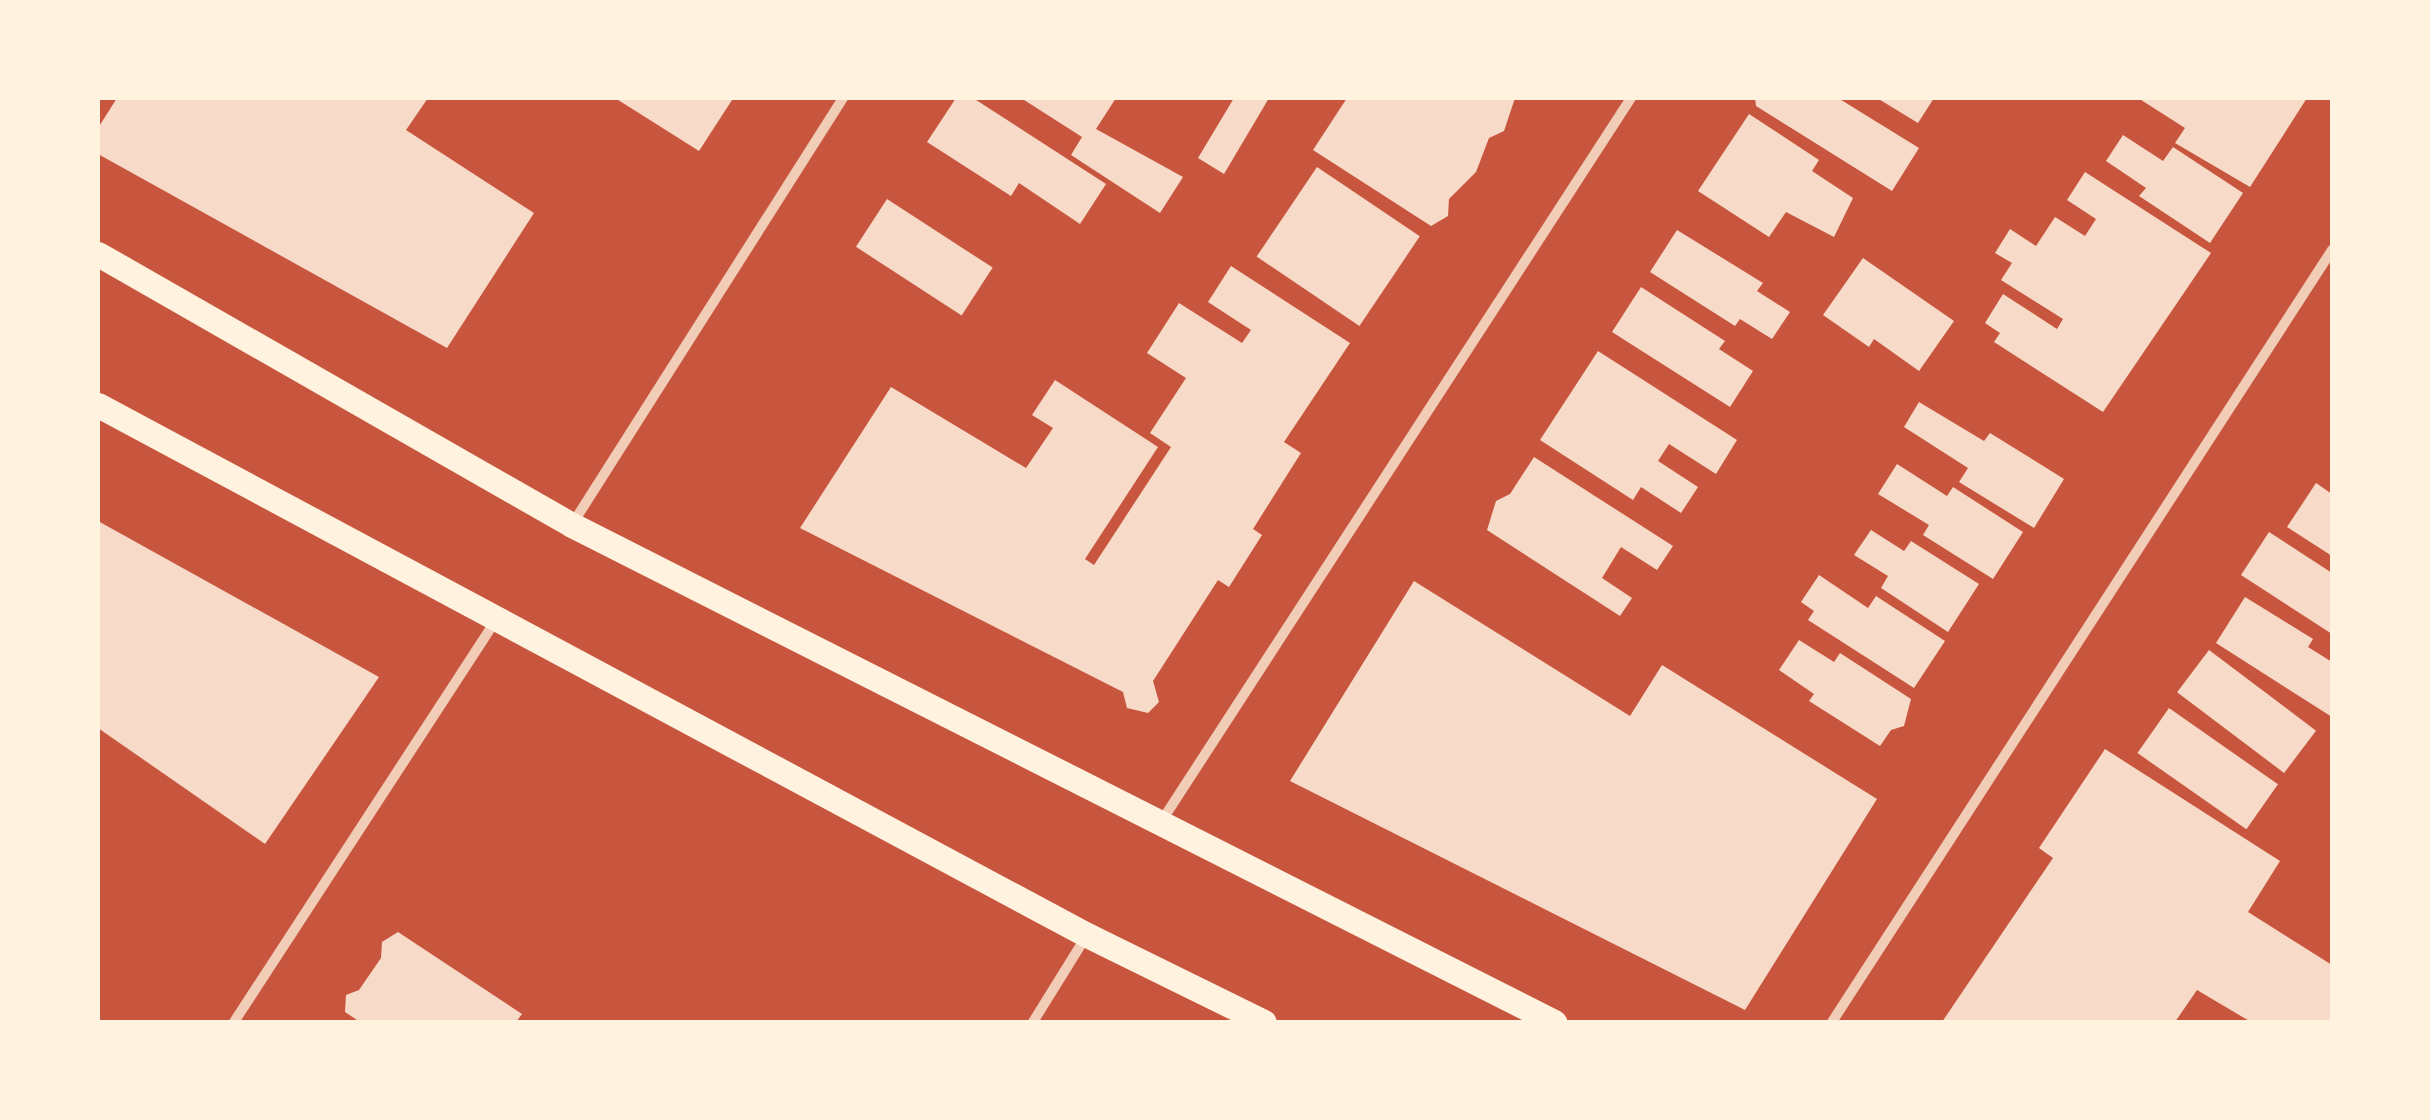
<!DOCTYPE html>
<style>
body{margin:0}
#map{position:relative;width:2430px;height:1120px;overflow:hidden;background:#c8553d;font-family:Poppins,sans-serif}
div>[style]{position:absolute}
.building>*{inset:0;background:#f7dbc8;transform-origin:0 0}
.minor>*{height:10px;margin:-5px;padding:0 5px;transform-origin:5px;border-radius:5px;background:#f1ccb7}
.primary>*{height:25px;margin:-12.5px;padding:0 12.5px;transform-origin:12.5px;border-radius:12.5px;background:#fff3e0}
span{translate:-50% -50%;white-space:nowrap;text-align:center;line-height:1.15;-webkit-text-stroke:9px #fff3e0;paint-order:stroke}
.frame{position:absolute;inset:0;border:100px solid #fff3e0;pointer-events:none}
</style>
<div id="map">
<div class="building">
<i style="clip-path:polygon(117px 98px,428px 98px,406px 130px,534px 213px,447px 348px,98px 154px,98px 128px)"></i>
<i style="clip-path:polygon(615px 98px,728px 98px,732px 100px,699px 151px)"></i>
<i style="clip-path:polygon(956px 98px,973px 98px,1106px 184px,1080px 224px,1019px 183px,1011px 196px,927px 142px)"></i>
<i style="clip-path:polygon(1021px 98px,1116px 98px,1096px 129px,1183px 177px,1160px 213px,1071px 155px,1082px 137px)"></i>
<i style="clip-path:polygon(1234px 98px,1269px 98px,1224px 174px,1198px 158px)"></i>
<i style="clip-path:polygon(1347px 98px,1515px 98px,1504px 131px,1489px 138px,1476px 172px,1449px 199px,1448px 216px,1431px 226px,1313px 150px)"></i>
<i style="clip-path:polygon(1755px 98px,1838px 98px,1919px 148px,1892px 191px,1756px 106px)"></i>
<i style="clip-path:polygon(1877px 98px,1934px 98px,1918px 123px)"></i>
<i style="clip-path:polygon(2138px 98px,2307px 98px,2250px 187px,2175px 143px,2185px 128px)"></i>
<i style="clip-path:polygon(1749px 114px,1819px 160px,1812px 171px,1853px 198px,1834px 237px,1786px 212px,1769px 237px,1698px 191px)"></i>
<i style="clip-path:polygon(2123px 135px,2163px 161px,2173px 147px,2243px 193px,2210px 243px,2139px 196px,2146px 188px,2106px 161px)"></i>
<i style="left:1317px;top:167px;width:124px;height:108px;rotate:34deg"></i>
<i style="clip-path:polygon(2085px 172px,2211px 253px,2103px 412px,1994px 342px,2000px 333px,1985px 323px,2003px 294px,2057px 329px,2063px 319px,2001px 280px,2012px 263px,1995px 253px,2010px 229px,2036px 246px,2055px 217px,2085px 236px,2096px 219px,2067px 200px)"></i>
<i style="left:887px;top:199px;width:126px;height:57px;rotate:33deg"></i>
<i style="clip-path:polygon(1677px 230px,1763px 283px,1757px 291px,1790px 312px,1772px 339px,1740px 319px,1735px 326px,1650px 272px)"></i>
<i style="clip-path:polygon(1863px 258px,1954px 321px,1919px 371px,1874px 339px,1869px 347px,1823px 315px)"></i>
<i style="clip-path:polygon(1231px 266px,1350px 343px,1284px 442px,1301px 453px,1253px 529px,1262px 535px,1229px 587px,1218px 580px,1153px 681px,1159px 702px,1148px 713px,1127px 708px,1123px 692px,800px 528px,891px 387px,1026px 468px,1053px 428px,1032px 415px,1055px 380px,1158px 447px,1085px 559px,1094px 565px,1171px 447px,1150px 433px,1186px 378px,1147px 353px,1179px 303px,1242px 343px,1251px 330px,1208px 302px)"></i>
<i style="clip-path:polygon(1641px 287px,1725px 341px,1719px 349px,1753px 371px,1730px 407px,1612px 332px)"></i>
<i style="clip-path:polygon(1598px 351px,1737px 440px,1716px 474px,1669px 444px,1658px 461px,1698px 487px,1681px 513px,1641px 487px,1633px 500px,1540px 440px)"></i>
<i style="clip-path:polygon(1919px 402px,1984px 441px,1990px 433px,2064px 479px,2034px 528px,1959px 482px,1968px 468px,1904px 427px)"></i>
<i style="clip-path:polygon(1534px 457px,1673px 546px,1657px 570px,1621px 547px,1602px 578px,1632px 598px,1620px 616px,1487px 530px,1496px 501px,1510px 494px)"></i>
<i style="clip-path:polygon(1897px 464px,1947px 496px,1953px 487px,2023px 532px,1993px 579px,1923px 535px,1929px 525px,1878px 494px)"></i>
<i style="clip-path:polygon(2316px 483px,2332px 494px,2332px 556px,2287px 527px)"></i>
<i style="clip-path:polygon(98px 521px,379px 677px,265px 844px,98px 728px)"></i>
<i style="clip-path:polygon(1871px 530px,1904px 551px,1911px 541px,1979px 584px,1948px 632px,1881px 588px,1888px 576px,1854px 555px)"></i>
<i style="clip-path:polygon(2269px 532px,2332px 573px,2332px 634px,2241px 575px)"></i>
<i style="clip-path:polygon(1819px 575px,1868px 608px,1876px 596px,1945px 641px,1914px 688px,1808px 620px,1814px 611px,1801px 602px)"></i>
<i style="clip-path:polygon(1414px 581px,1630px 716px,1662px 665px,1877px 799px,1745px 1010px,1290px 781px)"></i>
<i style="clip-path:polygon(2245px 597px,2313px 639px,2308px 647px,2332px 662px,2332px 717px,2216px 643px)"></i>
<i style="clip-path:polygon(1799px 640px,1834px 662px,1840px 653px,1911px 699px,1904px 726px,1891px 730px,1880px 746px,1809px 701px,1814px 694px,1779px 670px)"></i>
<i style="left:2209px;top:650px;width:134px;height:53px;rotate:37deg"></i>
<i style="left:2169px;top:708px;width:133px;height:55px;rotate:35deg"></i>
<i style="clip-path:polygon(2105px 749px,2280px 861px,2248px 912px,2332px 965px,2332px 1022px,2251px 1022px,2197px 990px,2175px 1022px,1942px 1022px,2053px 858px,2039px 848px)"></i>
<i style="clip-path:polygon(398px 932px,522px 1014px,516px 1022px,360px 1022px,345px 1012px,346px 995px,359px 990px,381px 958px,382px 942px)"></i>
</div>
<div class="minor">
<i style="left:573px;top:523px;width:504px;rotate:-57.57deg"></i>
<i style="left:1161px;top:822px;width:863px;rotate:-57.01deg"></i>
<i style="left:234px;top:1022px;width:481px;rotate:-56.9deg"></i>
<i style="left:1033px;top:1022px;width:102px;rotate:-58.2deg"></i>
<i style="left:1832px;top:1022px;width:920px;rotate:-57.07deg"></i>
</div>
<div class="primary">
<i style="left:98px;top:254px;width:546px;rotate:29.76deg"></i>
<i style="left:572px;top:525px;width:1101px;rotate:26.84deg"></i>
<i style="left:98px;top:405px;width:1122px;rotate:28.19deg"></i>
<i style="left:1087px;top:935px;width:197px;rotate:26.2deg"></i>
</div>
<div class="frame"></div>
</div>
